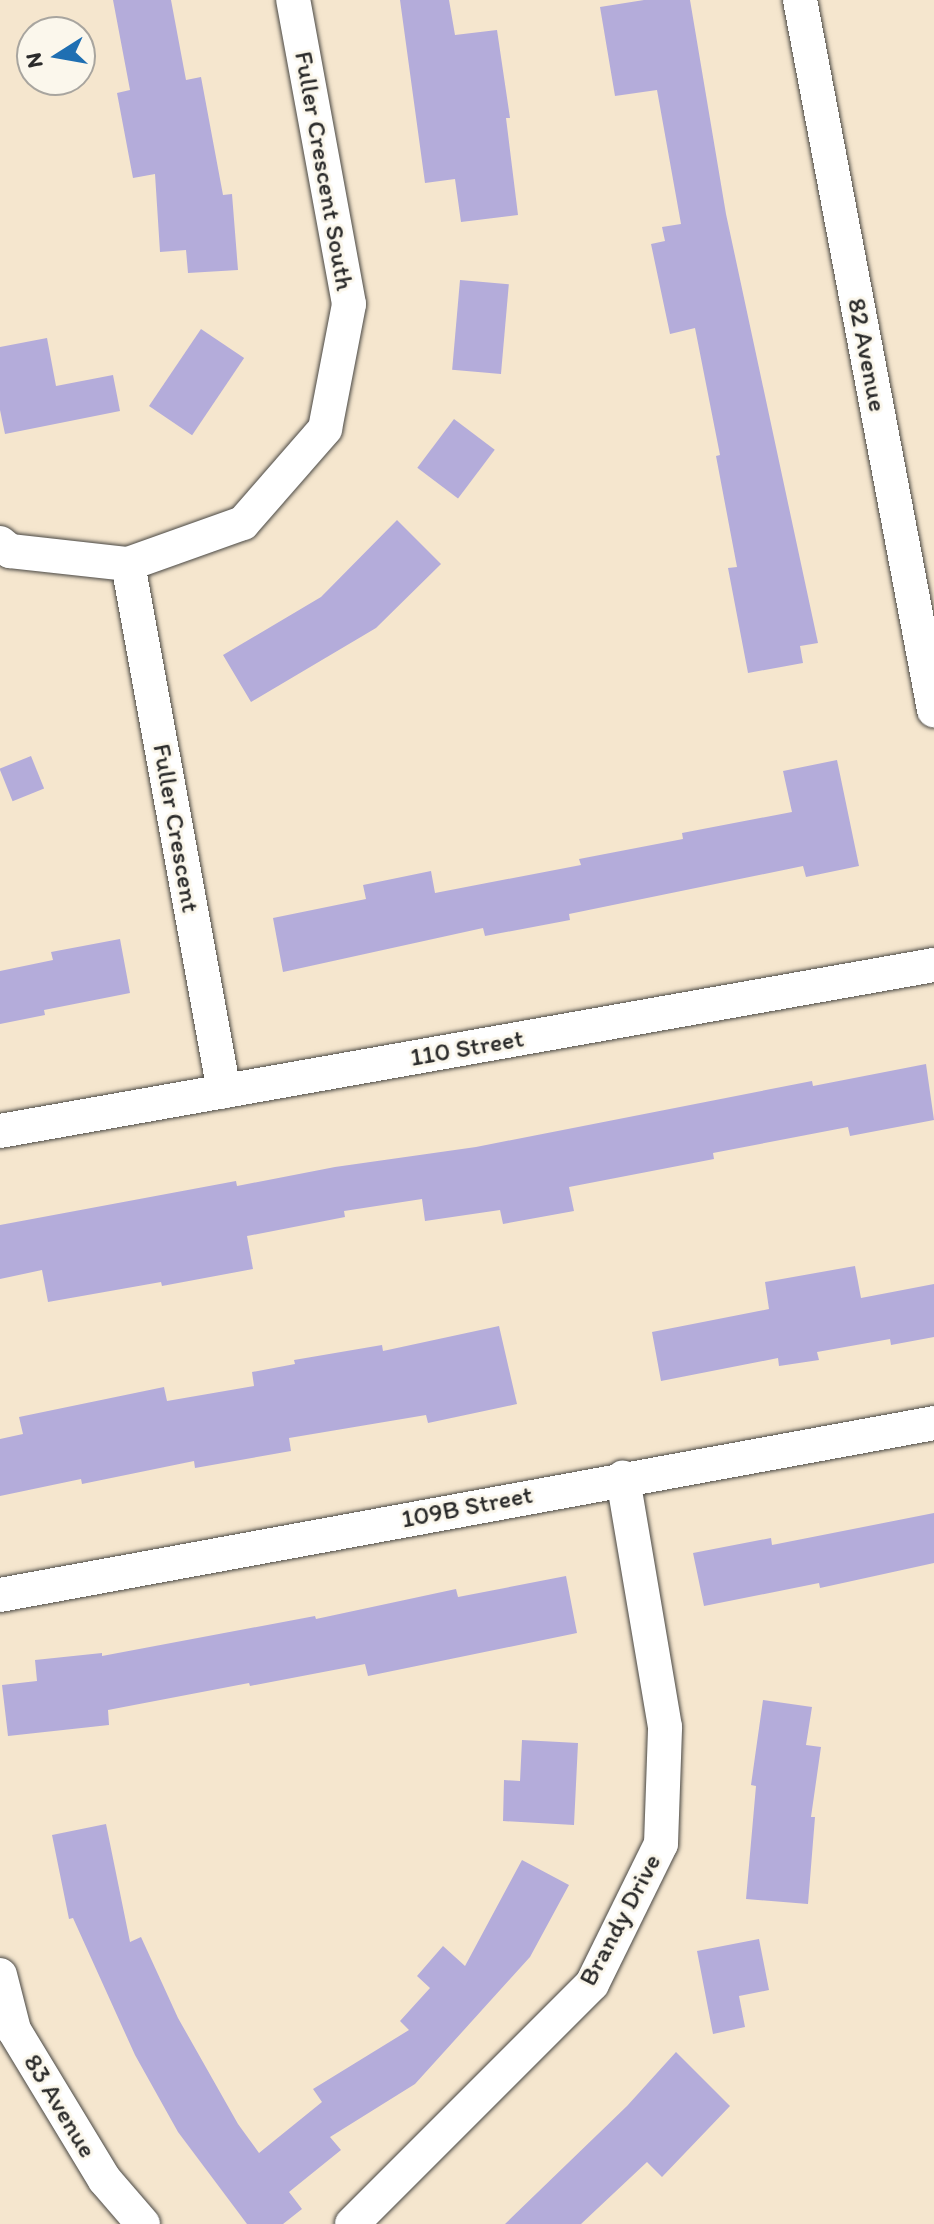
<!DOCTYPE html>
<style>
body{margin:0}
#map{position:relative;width:934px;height:2224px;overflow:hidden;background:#f5e6ce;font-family:Itim,sans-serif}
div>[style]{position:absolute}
.building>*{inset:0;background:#b4acda;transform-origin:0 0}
.roads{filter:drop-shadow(0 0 2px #494743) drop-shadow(0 0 2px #494743)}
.minor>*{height:34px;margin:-17px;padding:0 17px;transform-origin:17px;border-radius:17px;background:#fff}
span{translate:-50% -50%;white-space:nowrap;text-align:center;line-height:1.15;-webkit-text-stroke:6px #fbf7ec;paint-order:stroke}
.street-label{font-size:26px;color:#2b2b2b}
.north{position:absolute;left:16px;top:16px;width:80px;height:80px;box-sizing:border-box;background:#fbf7ec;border:2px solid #a8a59f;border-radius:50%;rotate:259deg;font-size:22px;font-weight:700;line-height:32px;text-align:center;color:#2b2b2b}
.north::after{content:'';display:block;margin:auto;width:28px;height:36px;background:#1f6fb2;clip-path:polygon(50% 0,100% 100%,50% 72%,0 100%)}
</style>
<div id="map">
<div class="building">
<i style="clip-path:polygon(113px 0,171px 0,186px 80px,201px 77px,223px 195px,232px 194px,238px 270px,188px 273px,186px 250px,160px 252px,155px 174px,133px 178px,117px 93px,130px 90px)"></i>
<i style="clip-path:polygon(400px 0,449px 0,455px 35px,497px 30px,510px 118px,506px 118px,518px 215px,461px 222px,455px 179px,425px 183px)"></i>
<i style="clip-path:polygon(644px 0,690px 0,726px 214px,818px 643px,800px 646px,803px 663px,748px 673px,728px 568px,737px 567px,716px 456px,720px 455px,695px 328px,670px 334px,651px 244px,665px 241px,662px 227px,681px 224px,657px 90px,615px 96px,600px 7px)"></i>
<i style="left:460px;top:280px;width:49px;height:90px;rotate:5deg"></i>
<i style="left:201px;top:329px;width:52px;height:93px;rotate:34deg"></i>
<i style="clip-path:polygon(47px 338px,56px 386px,113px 375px,120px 411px,5px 434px,0 410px,0 347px)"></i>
<i style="left:454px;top:419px;width:51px;height:61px;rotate:37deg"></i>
<i style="clip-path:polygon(397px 520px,441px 564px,376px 628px,251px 702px,223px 655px,321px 597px)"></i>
<i style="left:31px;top:756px;width:35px;height:34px;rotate:68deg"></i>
<i style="clip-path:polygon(837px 760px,859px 866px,806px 877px,803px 866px,569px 914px,570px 920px,485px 936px,483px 928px,283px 972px,273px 918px,366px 899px,363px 885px,431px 871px,435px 893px,581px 865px,579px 859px,683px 839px,682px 833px,792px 812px,783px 771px)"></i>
<i style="clip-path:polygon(120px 939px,130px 993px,44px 1010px,45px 1015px,0 1024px,0 971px,53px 960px,51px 952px)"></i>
<i style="clip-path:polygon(926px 1064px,934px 1120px,850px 1136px,848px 1127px,713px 1153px,714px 1159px,569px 1187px,574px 1211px,503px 1224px,500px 1210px,425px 1221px,422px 1199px,344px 1211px,345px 1217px,247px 1236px,253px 1269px,162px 1286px,161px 1282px,48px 1302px,42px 1270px,0 1279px,0 1225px,236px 1181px,237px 1186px,335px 1167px,476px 1147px,812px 1081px,813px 1086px)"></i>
<i style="clip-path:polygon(855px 1266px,861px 1298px,934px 1284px,934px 1337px,891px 1345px,890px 1339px,817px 1352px,819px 1360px,779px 1366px,778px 1358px,661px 1381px,652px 1332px,769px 1309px,765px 1282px)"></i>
<i style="clip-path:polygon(499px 1326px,517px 1404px,428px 1423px,426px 1415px,289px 1438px,291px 1451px,195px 1468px,194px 1461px,82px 1484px,81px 1479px,0 1496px,0 1439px,23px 1434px,19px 1417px,164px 1387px,167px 1401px,254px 1386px,252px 1372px,295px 1364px,294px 1360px,382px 1345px,383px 1351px)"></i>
<i style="clip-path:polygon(934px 1513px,934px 1563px,820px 1588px,819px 1583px,704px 1606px,693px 1553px,771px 1538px,772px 1545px)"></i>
<i style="clip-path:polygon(566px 1576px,577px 1633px,368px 1676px,365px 1664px,250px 1686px,249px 1683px,108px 1710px,109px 1725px,8px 1736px,2px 1685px,37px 1681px,35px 1660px,102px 1653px,102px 1656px,315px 1616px,316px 1619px,456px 1589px,458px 1597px)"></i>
<i style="clip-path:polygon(763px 1700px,812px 1707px,806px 1745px,821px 1747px,811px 1817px,815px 1817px,808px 1904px,746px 1899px,756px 1786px,751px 1785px)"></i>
<i style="clip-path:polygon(522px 1740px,578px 1743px,574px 1825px,503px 1821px,504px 1780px,520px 1781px)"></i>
<i style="clip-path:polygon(106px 1824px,130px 1942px,141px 1937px,178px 2018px,238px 2124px,259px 2153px,322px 2102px,313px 2089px,409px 2030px,400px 2021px,430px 1988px,417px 1976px,443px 1946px,465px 1966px,522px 1860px,569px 1885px,530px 1957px,415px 2084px,330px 2137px,341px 2150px,289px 2192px,302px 2209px,283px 2224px,247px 2224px,178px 2132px,135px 2055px,73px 1918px,69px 1919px,52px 1835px)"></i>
<i style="clip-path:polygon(759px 1939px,769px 1990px,739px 1996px,745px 2027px,713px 2034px,697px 1951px)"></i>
<i style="clip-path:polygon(676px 2052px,730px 2106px,662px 2177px,647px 2162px,581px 2224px,505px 2224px,627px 2106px)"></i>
</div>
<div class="roads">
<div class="minor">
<i style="left:800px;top:0;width:723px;rotate:79.31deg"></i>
<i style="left:0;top:543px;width:13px;rotate:39deg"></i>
<i style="left:10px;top:551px;width:119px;rotate:6.3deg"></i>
<i style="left:128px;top:564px;width:122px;rotate:-19.6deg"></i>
<i style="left:243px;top:523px;width:125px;rotate:-48.9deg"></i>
<i style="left:325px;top:429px;width:127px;rotate:-79.1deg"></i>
<i style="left:349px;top:304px;width:309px;rotate:-100.4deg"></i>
<i style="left:128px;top:564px;width:536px;rotate:79.68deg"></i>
<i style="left:0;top:1131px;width:949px;rotate:-10.08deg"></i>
<i style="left:0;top:1595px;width:950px;rotate:-10.43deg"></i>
<i style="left:0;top:1975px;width:57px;rotate:75.7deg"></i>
<i style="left:14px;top:2030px;width:175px;rotate:58.8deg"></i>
<i style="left:105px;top:2180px;width:58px;rotate:49.2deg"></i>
<i style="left:352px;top:2224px;width:339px;rotate:-45deg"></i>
<i style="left:592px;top:1984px;width:156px;rotate:-63.8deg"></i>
<i style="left:661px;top:1844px;width:117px;rotate:-88deg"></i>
<i style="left:665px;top:1727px;width:253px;rotate:-99.6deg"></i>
</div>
</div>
<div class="street-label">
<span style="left:324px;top:171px;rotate:80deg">Fuller Crescent South</span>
<span style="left:867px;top:355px;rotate:79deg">82 Avenue</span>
<span style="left:176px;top:828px;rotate:80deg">Fuller Crescent</span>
<span style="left:467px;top:1048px;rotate:-10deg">110 Street</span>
<span style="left:467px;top:1507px;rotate:-11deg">109B Street</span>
<span style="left:620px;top:1920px;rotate:-62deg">Brandy Drive</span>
<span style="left:60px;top:2106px;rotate:59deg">83 Avenue</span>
</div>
<div class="north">N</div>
</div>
